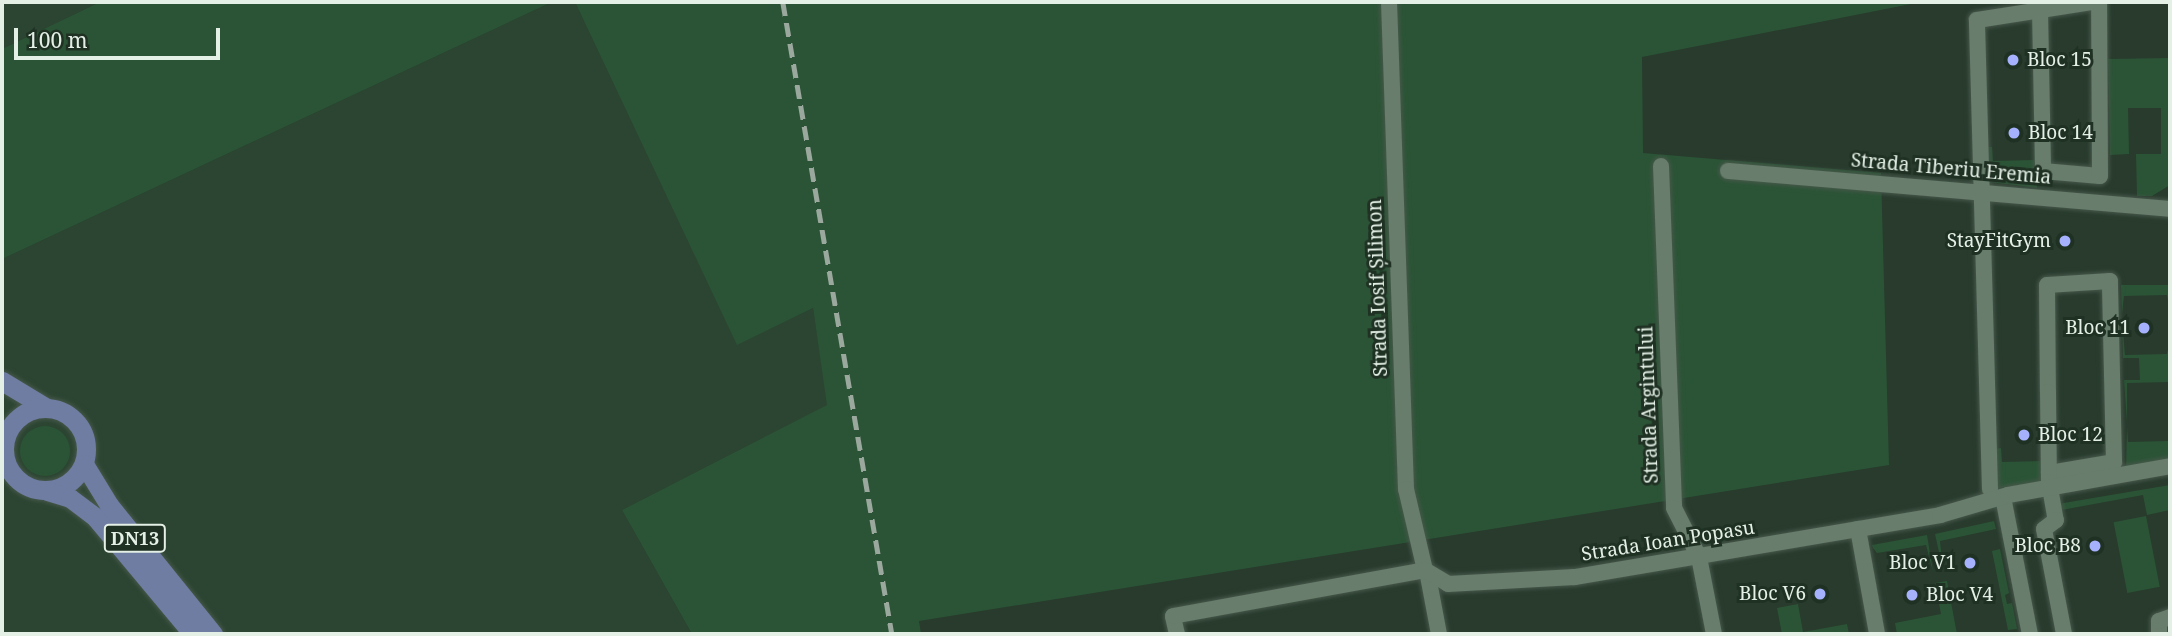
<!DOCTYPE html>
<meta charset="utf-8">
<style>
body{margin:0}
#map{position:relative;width:2172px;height:636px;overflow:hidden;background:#283b2d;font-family:"Noto Serif",serif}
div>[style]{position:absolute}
.built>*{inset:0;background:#2c4532}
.green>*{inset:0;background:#2b5436;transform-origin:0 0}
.round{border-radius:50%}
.roads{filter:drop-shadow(0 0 2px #47584b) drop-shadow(0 0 2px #47584b)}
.minor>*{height:16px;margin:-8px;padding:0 8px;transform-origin:8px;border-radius:8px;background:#687d6c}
.major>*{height:19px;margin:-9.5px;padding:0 9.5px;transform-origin:9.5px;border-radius:9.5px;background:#6f7da2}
.major>.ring{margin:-9.5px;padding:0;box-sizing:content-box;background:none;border:19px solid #6f7da2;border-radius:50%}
.rail>*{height:4.5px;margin-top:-2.25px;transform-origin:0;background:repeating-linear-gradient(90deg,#9aa89d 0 14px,transparent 0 21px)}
.dots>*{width:19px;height:19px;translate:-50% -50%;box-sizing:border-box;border:4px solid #1f3123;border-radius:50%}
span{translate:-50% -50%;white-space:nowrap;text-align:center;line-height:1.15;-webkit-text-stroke:6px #1f3123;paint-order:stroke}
.shield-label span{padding:2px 5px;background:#1f3123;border:2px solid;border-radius:5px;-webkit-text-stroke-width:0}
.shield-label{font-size:18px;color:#e4f0e6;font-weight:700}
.poi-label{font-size:19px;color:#e4f0e6}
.left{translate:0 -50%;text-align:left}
.right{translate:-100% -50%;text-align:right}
.street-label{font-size:19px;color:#e4f0e6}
.frame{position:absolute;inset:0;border:4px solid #e4f0e6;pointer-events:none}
.scale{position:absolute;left:14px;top:28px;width:206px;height:32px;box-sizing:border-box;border:4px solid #e4f0e6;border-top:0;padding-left:9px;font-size:21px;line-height:24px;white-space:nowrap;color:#e4f0e6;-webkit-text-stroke:5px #1f3123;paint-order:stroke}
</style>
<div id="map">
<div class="built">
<i style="clip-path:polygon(2px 2px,100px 2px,2px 49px)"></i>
<i style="clip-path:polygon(552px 2px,575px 2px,737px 344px,813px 308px,828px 405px,622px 510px,692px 634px,2px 634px,2px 259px)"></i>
</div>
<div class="green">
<i style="clip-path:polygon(100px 2px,552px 2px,2px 259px,2px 49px)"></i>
<i style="clip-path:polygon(575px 2px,1921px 2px,1642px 57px,1643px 153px,1881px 173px,1889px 465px,919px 621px,921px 634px,692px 634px,622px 510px,827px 405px,813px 308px,737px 345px)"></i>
<i style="clip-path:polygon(2170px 58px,2170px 185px,2152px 196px,2137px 196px,2136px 154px,2161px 154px,2161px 108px,2128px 108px,2129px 154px,2110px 155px,2108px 59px)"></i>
<i style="clip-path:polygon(2034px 140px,2037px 188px,1990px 182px,1988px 147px,1992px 147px,1993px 161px,2034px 160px)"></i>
<i style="clip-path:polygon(2170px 285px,2170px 314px,2167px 295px,2124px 296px,2122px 314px,2121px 285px)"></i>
<i style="clip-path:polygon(2122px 319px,2125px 355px,2167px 354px,2170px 340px,2170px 401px,2169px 382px,2127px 383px,2127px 422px,2124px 380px,2140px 380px,2139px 358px,2123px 358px)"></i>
<i class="round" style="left:20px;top:426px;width:50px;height:50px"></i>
<i style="clip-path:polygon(2127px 426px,2128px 442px,2169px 441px,2170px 427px,2170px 460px,2126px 470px)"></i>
<i style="clip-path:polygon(2001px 448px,2002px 462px,2043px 461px,2041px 483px,1996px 488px,1995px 449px)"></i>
<i style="clip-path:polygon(2170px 485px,2170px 510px,2147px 515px,2143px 495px,2056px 511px,2052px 505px)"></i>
<i style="left:2146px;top:516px;width:72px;height:33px;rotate:79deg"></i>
<i style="clip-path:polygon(1994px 521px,1996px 529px,1940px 541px,1943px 570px,1935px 534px)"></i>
<i style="clip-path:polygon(1927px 535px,1933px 572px,1926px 545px,1877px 553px,1873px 548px,1872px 545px)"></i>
<i style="clip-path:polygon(2000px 549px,2009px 593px,2005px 595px,2007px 604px,2012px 603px,2017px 629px,2008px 630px,1992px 551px)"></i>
<i style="clip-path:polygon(1947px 581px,1957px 634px,1897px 634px,1895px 623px,1941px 614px,1935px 583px)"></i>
<i style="clip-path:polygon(1798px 604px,1803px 632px,1847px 624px,1849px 634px,1782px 634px,1777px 608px)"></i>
</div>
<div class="roads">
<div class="minor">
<i style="left:1389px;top:2px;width:487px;rotate:88deg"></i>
<i style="left:1406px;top:489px;width:83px;rotate:76.8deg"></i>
<i style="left:2040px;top:10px;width:161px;rotate:88.9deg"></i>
<i style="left:2043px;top:171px;width:57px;rotate:5deg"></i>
<i style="left:2100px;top:176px;width:174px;rotate:-90.3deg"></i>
<i style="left:1661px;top:166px;width:342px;rotate:87.8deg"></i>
<i style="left:1674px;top:508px;width:55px;rotate:63deg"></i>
<i style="left:1699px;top:557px;width:78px;rotate:79deg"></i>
<i style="left:1728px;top:171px;width:444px;rotate:4.9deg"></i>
<i style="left:2049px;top:473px;width:66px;rotate:-9.6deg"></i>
<i style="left:2114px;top:462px;width:181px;rotate:-91.3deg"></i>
<i style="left:2110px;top:281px;width:63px;rotate:176.4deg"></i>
<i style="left:2047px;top:285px;width:107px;rotate:89.5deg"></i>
<i style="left:2048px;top:392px;width:90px;rotate:89.4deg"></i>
<i style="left:2049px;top:482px;width:39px;rotate:80deg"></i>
<i style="left:2056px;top:520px;width:15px;rotate:143deg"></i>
<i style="left:2044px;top:529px;width:107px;rotate:79.2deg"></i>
<i style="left:1990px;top:489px;width:469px;rotate:-91.6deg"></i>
<i style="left:1977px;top:20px;width:116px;rotate:-8.9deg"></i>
<i style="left:2003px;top:497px;width:140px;rotate:78.9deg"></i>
<i style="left:1858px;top:529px;width:107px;rotate:79.7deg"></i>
<i style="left:1428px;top:576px;width:59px;rotate:79.3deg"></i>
<i style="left:1177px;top:634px;width:18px;rotate:-103deg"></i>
<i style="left:1173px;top:616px;width:256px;rotate:-10.3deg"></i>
<i style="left:1425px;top:570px;width:27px;rotate:31deg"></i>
<i style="left:1448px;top:584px;width:127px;rotate:-3.2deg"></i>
<i style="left:1575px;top:577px;width:370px;rotate:-9.6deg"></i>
<i style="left:1940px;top:515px;width:71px;rotate:-16.4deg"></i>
<i style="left:2008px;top:495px;width:165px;rotate:-10.1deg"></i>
<i style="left:2159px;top:634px;width:13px;rotate:-90deg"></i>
<i style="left:2159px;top:621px;width:12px;rotate:-20deg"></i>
</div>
<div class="major">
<i style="left:2px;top:381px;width:52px;rotate:31deg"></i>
<i class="ring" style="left:4px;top:408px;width:63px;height:63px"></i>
<i style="left:84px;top:464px;width:48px;rotate:58.6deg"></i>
<i style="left:109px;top:505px;width:166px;rotate:51.1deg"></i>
<i style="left:47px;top:491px;width:24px;rotate:17deg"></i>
<i style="left:70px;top:498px;width:31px;rotate:37deg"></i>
<i style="left:95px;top:517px;width:153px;rotate:50.1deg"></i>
</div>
</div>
<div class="rail">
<i style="left:783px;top:2px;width:641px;rotate:80.21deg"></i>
</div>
<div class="dots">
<i style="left:2013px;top:60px;background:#a5b1fc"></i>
<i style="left:2014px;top:133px;background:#a5b1fc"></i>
<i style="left:2065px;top:241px;background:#a5b1fc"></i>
<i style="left:2144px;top:328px;background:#a5b1fc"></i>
<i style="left:2024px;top:435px;background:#a5b1fc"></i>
<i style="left:2095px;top:546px;background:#a5b1fc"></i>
<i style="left:1970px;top:563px;background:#a5b1fc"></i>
<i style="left:1820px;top:594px;background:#a5b1fc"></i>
<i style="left:1912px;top:595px;background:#a5b1fc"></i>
</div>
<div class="shield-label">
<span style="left:135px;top:538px">DN13</span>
</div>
<div class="poi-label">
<span class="left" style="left:2027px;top:60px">Bloc 15</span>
<span class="left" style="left:2028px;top:133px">Bloc 14</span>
<span class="right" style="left:2051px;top:241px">StayFitGym</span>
<span class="right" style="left:2130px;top:328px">Bloc 11</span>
<span class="left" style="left:2038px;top:435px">Bloc 12</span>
<span class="right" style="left:2081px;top:546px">Bloc B8</span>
<span class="right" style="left:1956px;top:563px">Bloc V1</span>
<span class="right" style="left:1806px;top:594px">Bloc V6</span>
<span class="left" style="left:1926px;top:595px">Bloc V4</span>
</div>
<div class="street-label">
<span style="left:1951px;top:169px;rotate:5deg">Strada Tiberiu Eremia</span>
<span style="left:1378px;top:288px;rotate:-92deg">Strada Iosif Șilimon</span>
<span style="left:1649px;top:405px;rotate:-92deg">Strada Argintului</span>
<span style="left:1668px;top:541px;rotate:-9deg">Strada Ioan Popasu</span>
</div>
<div class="frame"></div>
<div class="scale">100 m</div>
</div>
